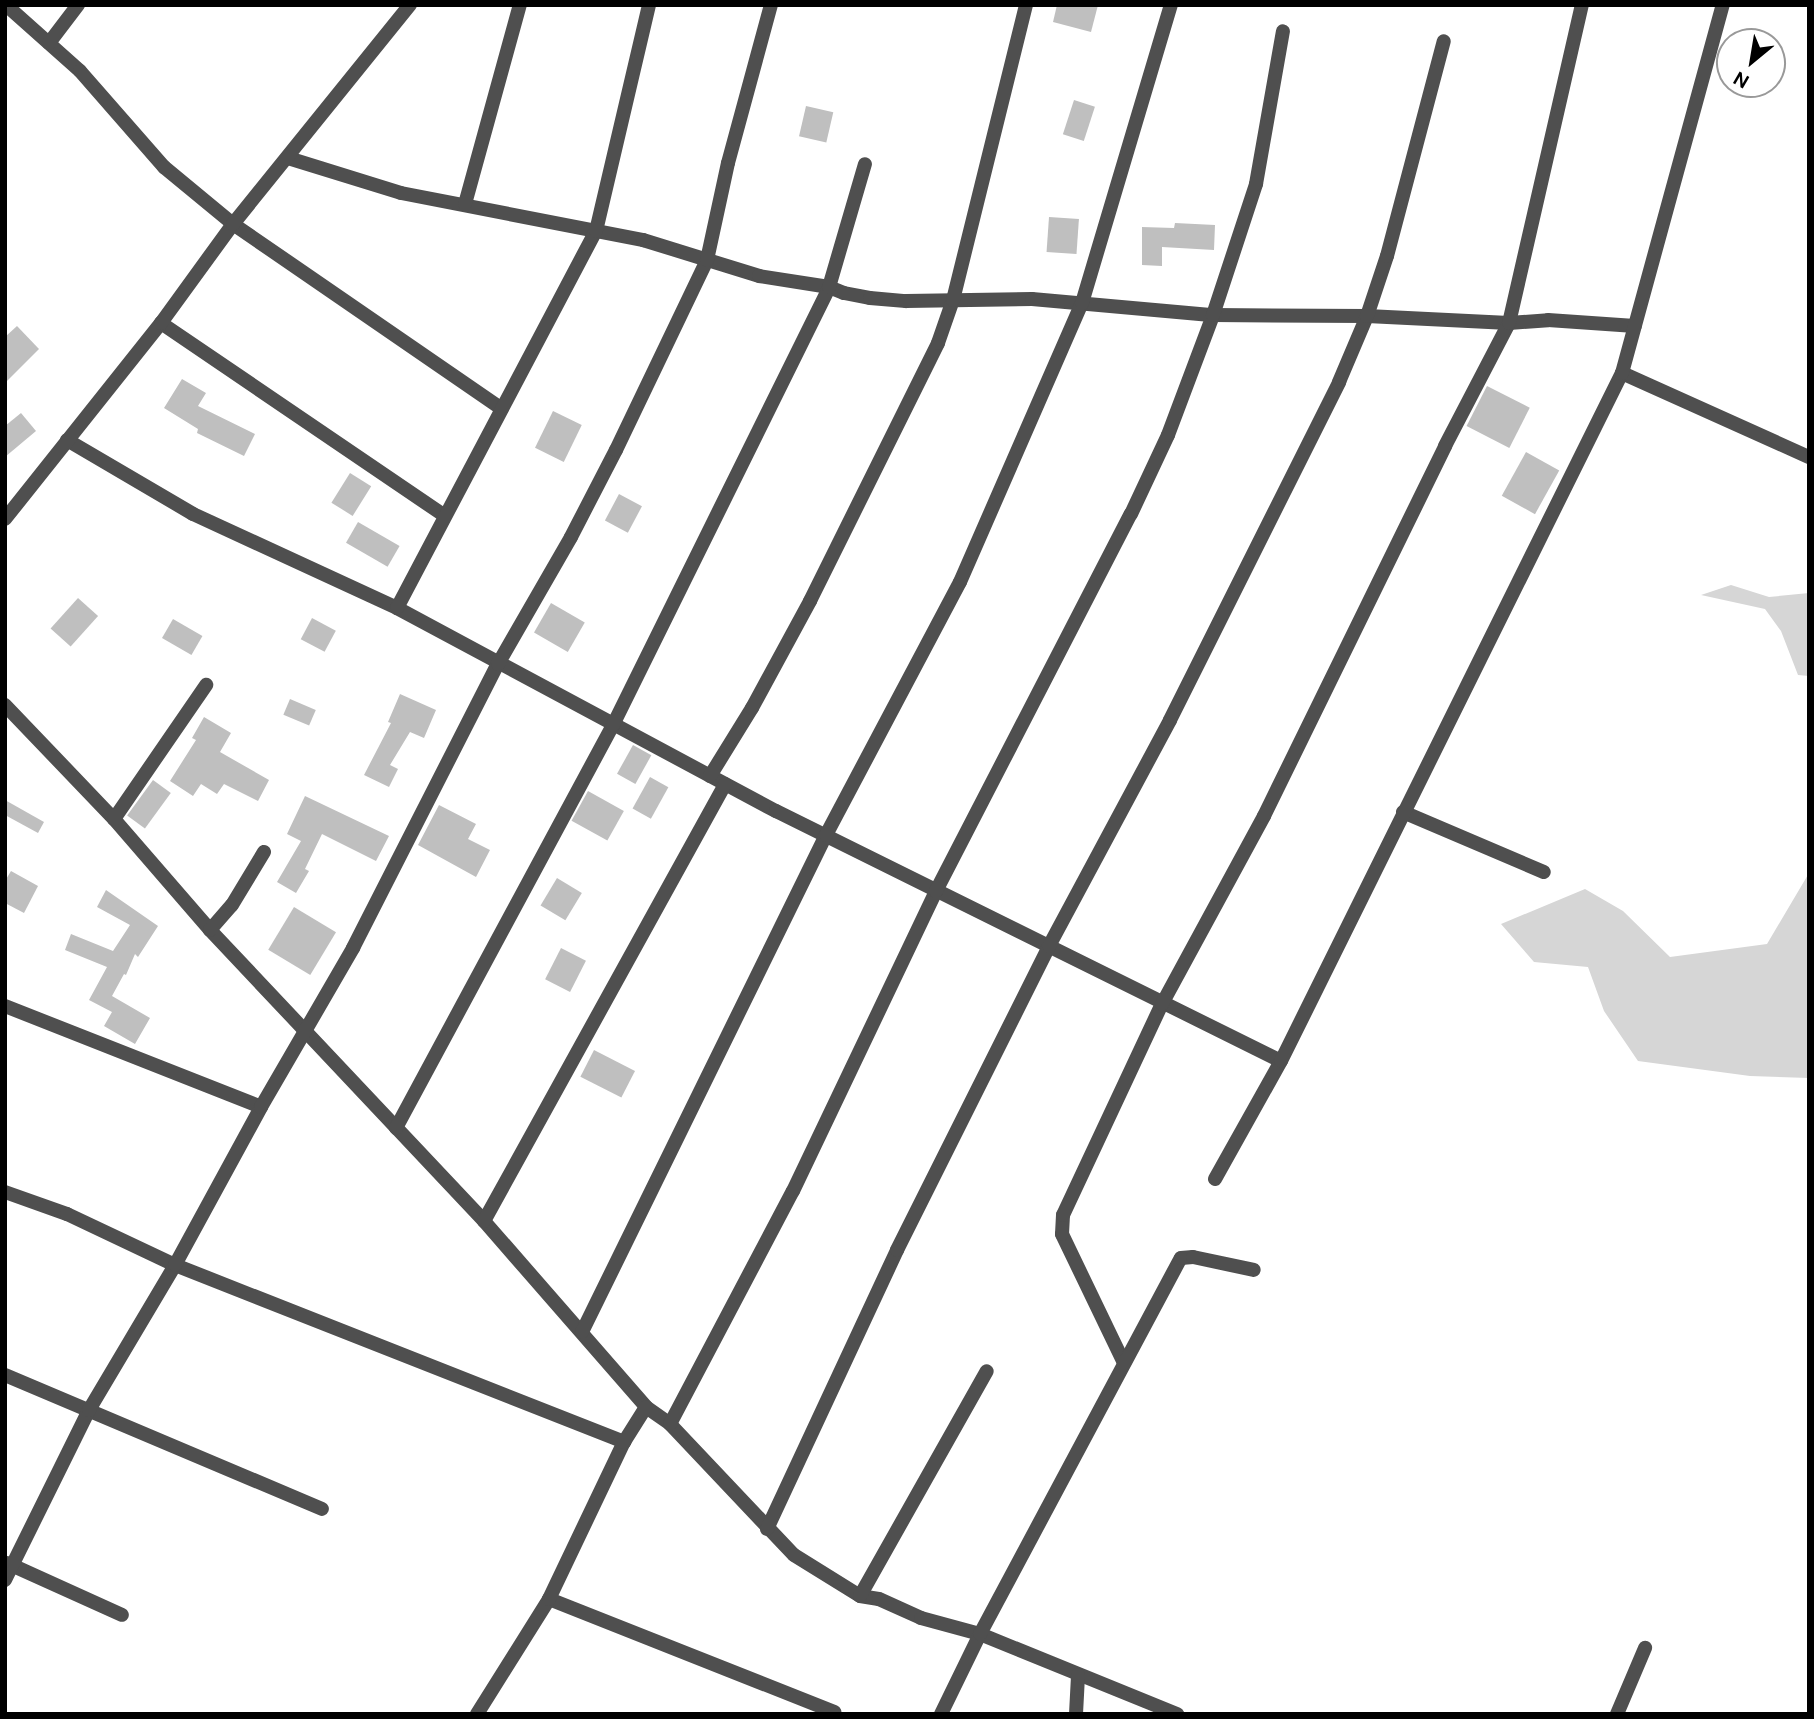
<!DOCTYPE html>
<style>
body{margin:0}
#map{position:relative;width:1814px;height:1719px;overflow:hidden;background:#fff;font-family:"DM Sans",sans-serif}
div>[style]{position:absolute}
.green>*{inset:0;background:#d6d6d6}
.building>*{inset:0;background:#bfbfbf;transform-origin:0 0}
.street>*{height:14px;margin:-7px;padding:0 7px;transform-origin:7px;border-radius:7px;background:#4f4f4f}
span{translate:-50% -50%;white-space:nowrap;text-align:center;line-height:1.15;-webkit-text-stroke:5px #fff;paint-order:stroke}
.frame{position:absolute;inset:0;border:7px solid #000;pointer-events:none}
.north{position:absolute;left:1716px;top:28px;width:70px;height:70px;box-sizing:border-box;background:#fff;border:2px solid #999;border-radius:50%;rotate:210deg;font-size:19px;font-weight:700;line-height:28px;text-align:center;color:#000}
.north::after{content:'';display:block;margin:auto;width:24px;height:32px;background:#000;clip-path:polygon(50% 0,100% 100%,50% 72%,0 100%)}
</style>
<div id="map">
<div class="green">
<i style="clip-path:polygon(1731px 585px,1769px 597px,1809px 593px,1809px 676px,1798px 675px,1781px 631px,1765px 609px,1701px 595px)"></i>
<i style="clip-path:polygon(1809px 873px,1809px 1078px,1750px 1076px,1638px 1061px,1604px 1011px,1588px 967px,1534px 962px,1501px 924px,1585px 889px,1623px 911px,1670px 957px,1767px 944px)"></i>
</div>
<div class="building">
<i style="clip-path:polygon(1057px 5px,1098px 5px,1091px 32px,1053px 22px)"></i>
<i style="left:1074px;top:100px;width:22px;height:36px;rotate:18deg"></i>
<i style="left:806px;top:106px;width:28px;height:31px;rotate:13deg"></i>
<i style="left:1049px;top:217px;width:30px;height:35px;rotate:4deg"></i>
<i style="clip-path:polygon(1175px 223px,1215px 225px,1214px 250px,1162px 247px,1162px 266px,1142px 265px,1142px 227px,1174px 228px)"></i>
<i style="clip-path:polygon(17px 326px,39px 349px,5px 383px,5px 337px)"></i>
<i style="clip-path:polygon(182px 379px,206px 393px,198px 406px,255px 434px,244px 456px,197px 433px,198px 429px,164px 408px)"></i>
<i style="left:1487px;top:386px;width:48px;height:45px;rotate:27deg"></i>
<i style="left:553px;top:411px;width:32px;height:41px;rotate:26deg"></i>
<i style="clip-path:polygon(21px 413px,36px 431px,5px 457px,5px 426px)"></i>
<i style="left:1526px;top:452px;width:38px;height:50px;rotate:29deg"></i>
<i style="left:350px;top:473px;width:25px;height:35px;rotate:32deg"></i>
<i style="left:619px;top:494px;width:26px;height:30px;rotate:28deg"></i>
<i style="left:358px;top:522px;width:48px;height:24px;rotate:30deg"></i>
<i style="left:78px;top:598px;width:27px;height:41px;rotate:42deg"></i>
<i style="left:551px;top:603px;width:39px;height:34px;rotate:30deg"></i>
<i style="left:312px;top:618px;width:27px;height:24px;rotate:28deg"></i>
<i style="left:173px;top:619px;width:34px;height:22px;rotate:30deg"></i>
<i style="clip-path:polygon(400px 694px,436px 710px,424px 738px,410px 732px,390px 765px,398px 769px,389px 787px,364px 775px,391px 723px,388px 722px)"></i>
<i style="left:290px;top:699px;width:28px;height:17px;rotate:23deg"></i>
<i style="clip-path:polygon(204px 717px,231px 733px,220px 752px,269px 780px,258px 801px,224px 784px,217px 794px,201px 784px,193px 796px,170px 781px,196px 740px,192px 738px)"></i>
<i style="left:633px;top:745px;width:21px;height:33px;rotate:29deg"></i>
<i style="left:650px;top:777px;width:21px;height:36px;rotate:29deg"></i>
<i style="left:153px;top:780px;width:22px;height:44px;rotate:36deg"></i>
<i style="left:588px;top:791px;width:41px;height:34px;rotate:29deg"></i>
<i style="clip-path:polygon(305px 796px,389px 836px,376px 861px,322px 834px,305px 869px,309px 871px,296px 893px,277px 882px,301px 841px,287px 834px)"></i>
<i style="clip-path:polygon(5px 800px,44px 822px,38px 833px,5px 815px)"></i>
<i style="clip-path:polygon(439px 805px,476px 824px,468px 839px,490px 850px,476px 877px,418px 845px)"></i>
<i style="clip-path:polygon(11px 871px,38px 886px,24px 913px,5px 903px,5px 881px)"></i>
<i style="left:557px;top:878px;width:29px;height:32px;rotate:31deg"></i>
<i style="clip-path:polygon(106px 890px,158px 926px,138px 957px,135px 954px,126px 975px,124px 974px,112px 996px,150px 1018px,135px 1044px,104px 1026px,112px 1012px,89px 1000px,107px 967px,65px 950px,71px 934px,113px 951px,130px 925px,97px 907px)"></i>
<i style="left:294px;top:907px;width:49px;height:50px;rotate:31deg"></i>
<i style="left:561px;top:948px;width:28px;height:35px;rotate:27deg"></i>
<i style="left:594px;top:1050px;width:46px;height:30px;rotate:27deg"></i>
</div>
<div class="street">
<i style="left:6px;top:5px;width:99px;rotate:41.7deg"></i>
<i style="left:80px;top:71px;width:128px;rotate:48.8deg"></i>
<i style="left:164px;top:167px;width:89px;rotate:39.6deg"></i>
<i style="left:233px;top:224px;width:326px;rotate:34.5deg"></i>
<i style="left:49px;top:43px;width:48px;rotate:-52.7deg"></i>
<i style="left:288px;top:158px;width:118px;rotate:17.2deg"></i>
<i style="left:401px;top:193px;width:247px;rotate:11deg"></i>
<i style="left:643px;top:240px;width:121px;rotate:17.2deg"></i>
<i style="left:759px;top:276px;width:71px;rotate:8.9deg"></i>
<i style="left:829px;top:287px;width:16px;rotate:22deg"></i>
<i style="left:844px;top:293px;width:26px;rotate:11deg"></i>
<i style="left:870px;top:298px;width:36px;rotate:5deg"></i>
<i style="left:906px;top:301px;width:126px;rotate:-0.9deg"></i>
<i style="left:1032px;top:299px;width:182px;rotate:5.1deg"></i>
<i style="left:1213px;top:315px;width:154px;rotate:0.4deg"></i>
<i style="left:1367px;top:316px;width:142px;rotate:2.8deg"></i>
<i style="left:1509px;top:323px;width:39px;rotate:-4deg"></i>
<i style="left:1548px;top:320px;width:87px;rotate:3.9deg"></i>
<i style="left:465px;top:204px;width:206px;rotate:-74.6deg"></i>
<i style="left:161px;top:323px;width:343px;rotate:34.2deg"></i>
<i style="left:1622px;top:373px;width:205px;rotate:24.2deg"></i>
<i style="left:67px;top:440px;width:146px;rotate:30.4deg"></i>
<i style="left:193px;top:514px;width:225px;rotate:24.7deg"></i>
<i style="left:397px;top:608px;width:430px;rotate:28.2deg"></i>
<i style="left:776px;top:811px;width:563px;rotate:26.34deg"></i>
<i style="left:5px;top:519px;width:251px;rotate:-51.5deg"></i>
<i style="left:161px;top:323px;width:122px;rotate:-54deg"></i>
<i style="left:233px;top:224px;width:282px;rotate:-51.1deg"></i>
<i style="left:397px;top:608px;width:426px;rotate:-62.2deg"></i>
<i style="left:596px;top:231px;width:232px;rotate:-76.8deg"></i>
<i style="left:5px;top:705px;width:158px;rotate:46.3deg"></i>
<i style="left:114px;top:819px;width:147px;rotate:49.1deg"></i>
<i style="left:210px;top:930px;width:400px;rotate:46.7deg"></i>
<i style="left:484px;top:1221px;width:247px;rotate:48.9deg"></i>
<i style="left:646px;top:1407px;width:29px;rotate:35deg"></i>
<i style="left:670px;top:1424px;width:180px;rotate:46.6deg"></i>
<i style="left:794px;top:1555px;width:78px;rotate:31.8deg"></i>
<i style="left:860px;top:1596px;width:19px;rotate:9deg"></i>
<i style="left:879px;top:1599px;width:46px;rotate:24.3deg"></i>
<i style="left:921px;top:1618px;width:61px;rotate:15.2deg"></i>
<i style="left:980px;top:1634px;width:213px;rotate:22.1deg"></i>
<i style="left:710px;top:776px;width:80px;rotate:-58.3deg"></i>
<i style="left:752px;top:708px;width:122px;rotate:-61.5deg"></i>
<i style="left:810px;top:601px;width:288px;rotate:-63.6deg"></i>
<i style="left:938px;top:343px;width:46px;rotate:-70.8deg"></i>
<i style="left:953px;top:300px;width:304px;rotate:-76.1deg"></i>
<i style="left:1403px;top:812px;width:153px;rotate:23.1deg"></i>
<i style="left:114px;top:819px;width:163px;rotate:-55.5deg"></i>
<i style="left:210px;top:930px;width:33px;rotate:-49deg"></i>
<i style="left:232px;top:905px;width:62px;rotate:-58.9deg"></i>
<i style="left:5px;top:1006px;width:275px;rotate:21.5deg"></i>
<i style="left:396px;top:1128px;width:458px;rotate:-61.7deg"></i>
<i style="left:613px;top:725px;width:488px;rotate:-63.7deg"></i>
<i style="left:829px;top:287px;width:128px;rotate:-73.7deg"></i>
<i style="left:1215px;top:1179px;width:135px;rotate:-60.8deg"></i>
<i style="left:1281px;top:1061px;width:768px;rotate:-63.64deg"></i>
<i style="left:1622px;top:373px;width:382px;rotate:-74.7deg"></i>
<i style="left:5px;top:1192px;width:66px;rotate:19.5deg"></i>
<i style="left:67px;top:1214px;width:119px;rotate:25.3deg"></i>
<i style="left:175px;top:1265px;width:483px;rotate:21.5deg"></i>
<i style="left:484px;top:1221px;width:499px;rotate:-61.1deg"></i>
<i style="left:582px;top:1332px;width:554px;rotate:-63.85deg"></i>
<i style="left:826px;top:835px;width:286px;rotate:-62.1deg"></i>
<i style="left:960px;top:582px;width:305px;rotate:-66.4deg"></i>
<i style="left:1082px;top:303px;width:311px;rotate:-73.4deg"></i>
<i style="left:1124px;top:1363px;width:143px;rotate:-115.7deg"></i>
<i style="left:1062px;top:1234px;width:19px;rotate:-87deg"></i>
<i style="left:1063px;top:1215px;width:233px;rotate:-64.9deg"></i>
<i style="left:1162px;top:1004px;width:214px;rotate:-61.5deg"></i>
<i style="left:1264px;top:816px;width:412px;rotate:-63.9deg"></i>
<i style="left:1445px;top:446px;width:139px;rotate:-62.5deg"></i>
<i style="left:1509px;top:323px;width:326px;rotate:-77.1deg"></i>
<i style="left:5px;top:1375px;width:344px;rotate:22.9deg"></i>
<i style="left:670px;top:1424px;width:263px;rotate:-62.2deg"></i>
<i style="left:793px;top:1191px;width:332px;rotate:-64.5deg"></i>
<i style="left:936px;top:891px;width:424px;rotate:-62.7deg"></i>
<i style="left:1131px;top:514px;width:87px;rotate:-64.9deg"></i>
<i style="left:1168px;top:435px;width:128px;rotate:-69.4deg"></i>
<i style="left:1213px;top:315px;width:138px;rotate:-71.8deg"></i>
<i style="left:1256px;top:184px;width:155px;rotate:-80deg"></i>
<i style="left:767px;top:1529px;width:308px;rotate:-65deg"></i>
<i style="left:897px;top:1250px;width:340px;rotate:-63.4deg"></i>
<i style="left:1049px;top:946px;width:256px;rotate:-61.8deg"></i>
<i style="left:1170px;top:720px;width:378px;rotate:-63.4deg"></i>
<i style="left:1339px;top:382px;width:72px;rotate:-67deg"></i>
<i style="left:1367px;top:316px;width:63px;rotate:-71.6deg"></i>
<i style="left:1387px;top:256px;width:222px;rotate:-75.2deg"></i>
<i style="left:7px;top:1563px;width:126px;rotate:24.3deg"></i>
<i style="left:5px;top:1580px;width:190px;rotate:-63.7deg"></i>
<i style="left:89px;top:1410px;width:169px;rotate:-59.3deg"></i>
<i style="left:175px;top:1265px;width:180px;rotate:-61.4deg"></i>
<i style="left:261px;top:1107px;width:184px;rotate:-59.9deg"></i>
<i style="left:353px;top:948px;width:319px;rotate:-63deg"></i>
<i style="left:498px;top:664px;width:146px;rotate:-60.1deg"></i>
<i style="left:571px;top:537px;width:98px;rotate:-62.7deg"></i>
<i style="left:616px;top:450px;width:211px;rotate:-64.4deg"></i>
<i style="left:707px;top:260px;width:99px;rotate:-77.8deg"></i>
<i style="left:728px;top:163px;width:164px;rotate:-74.8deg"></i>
<i style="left:860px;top:1596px;width:258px;rotate:-60.6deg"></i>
<i style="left:549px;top:1599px;width:307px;rotate:21.6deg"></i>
<i style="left:477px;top:1714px;width:136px;rotate:-57.9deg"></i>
<i style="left:549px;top:1599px;width:174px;rotate:-64.5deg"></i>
<i style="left:624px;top:1442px;width:41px;rotate:-57.8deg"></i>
<i style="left:941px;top:1714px;width:89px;rotate:-64deg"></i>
<i style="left:980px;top:1634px;width:426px;rotate:-61.9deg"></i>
<i style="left:1181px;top:1258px;width:12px;rotate:-5deg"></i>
<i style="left:1193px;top:1257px;width:62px;rotate:12deg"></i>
<i style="left:1076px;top:1714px;width:39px;rotate:-87deg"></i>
<i style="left:1617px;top:1714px;width:72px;rotate:-67deg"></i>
</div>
<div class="frame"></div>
<div class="north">N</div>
</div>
